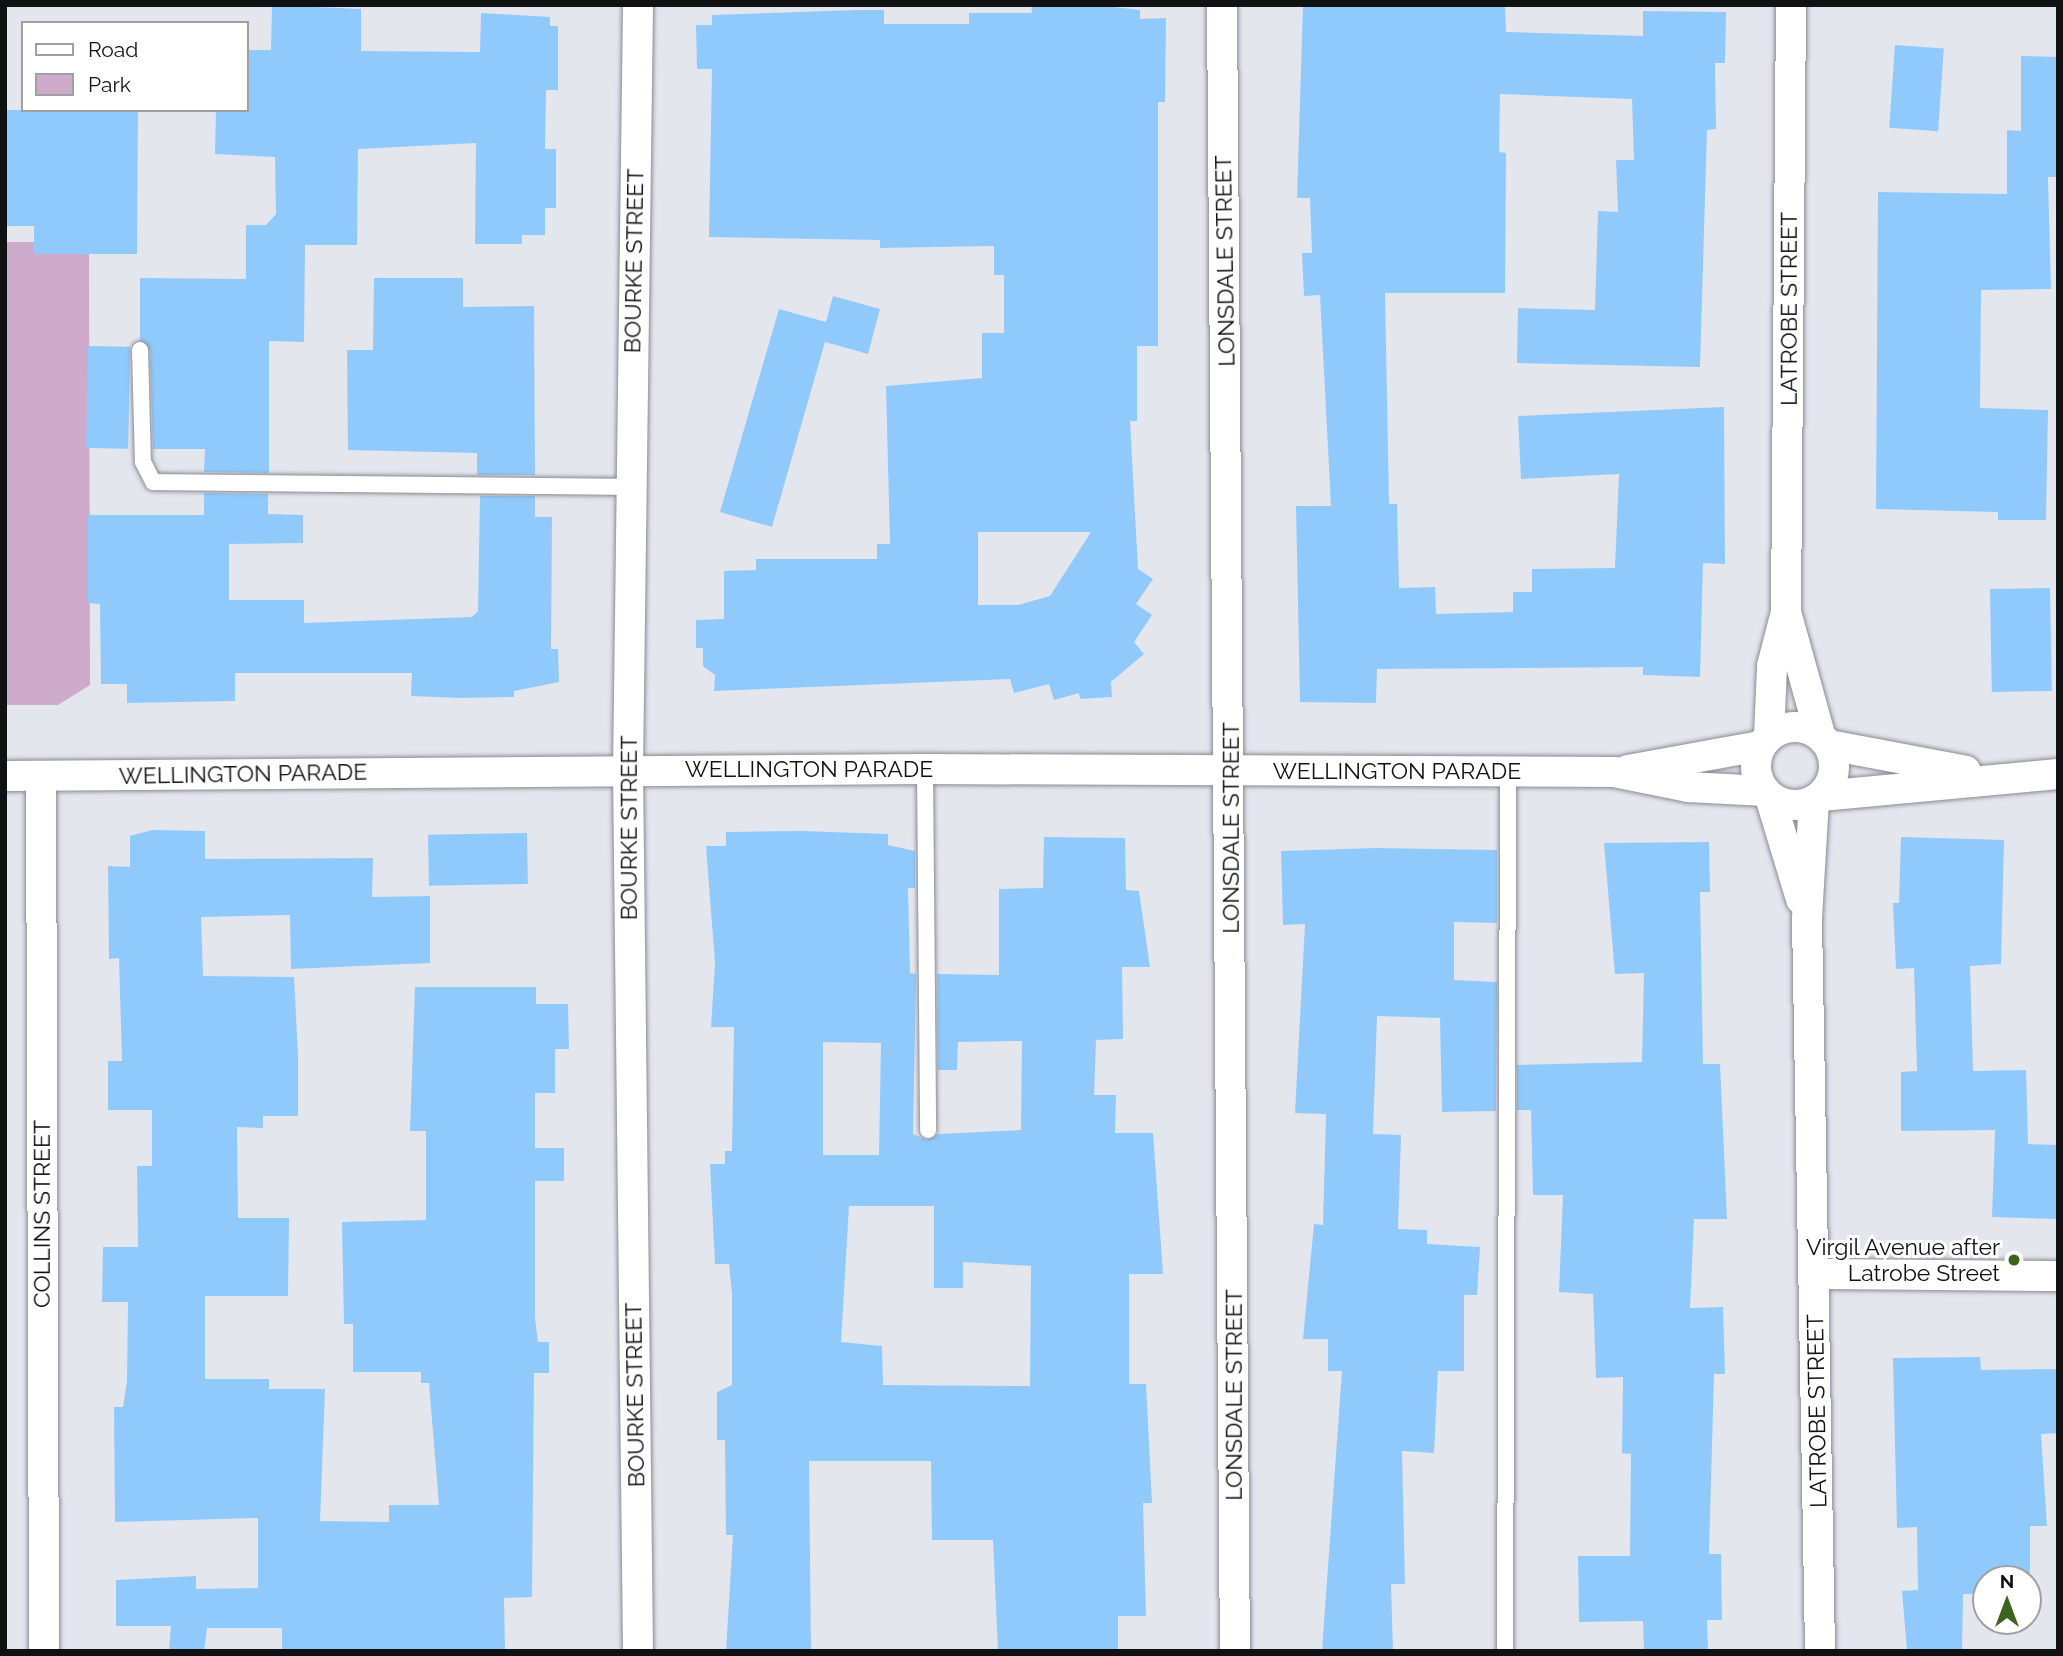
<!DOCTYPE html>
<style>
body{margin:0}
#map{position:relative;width:2063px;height:1656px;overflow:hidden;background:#e4e6ee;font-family:Raleway,sans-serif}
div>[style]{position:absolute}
.green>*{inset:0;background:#ceabca}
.building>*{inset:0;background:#90cafd;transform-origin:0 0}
.roads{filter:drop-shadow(0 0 2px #898b92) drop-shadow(0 0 2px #898b92)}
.service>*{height:16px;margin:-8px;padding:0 8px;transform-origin:8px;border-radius:8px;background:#fff}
.minor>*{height:30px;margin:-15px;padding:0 15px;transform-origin:15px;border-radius:15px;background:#fff}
.minor>.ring{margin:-15px;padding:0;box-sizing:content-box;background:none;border:30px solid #fff;border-radius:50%}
.dots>*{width:19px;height:19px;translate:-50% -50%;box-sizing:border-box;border:4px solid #fff;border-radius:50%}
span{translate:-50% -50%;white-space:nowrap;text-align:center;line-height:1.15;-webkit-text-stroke:6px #fff;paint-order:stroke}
.street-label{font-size:23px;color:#101113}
.poi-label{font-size:23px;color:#101113}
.right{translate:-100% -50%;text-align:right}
.frame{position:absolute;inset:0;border:7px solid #101113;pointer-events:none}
.legend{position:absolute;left:21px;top:21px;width:228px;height:91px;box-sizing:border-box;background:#fff;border:2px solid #9fa0a1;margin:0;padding:9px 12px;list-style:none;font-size:21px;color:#101113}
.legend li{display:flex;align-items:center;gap:14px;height:35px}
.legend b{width:35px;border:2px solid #9fa0a1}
.north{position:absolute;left:1972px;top:1565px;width:70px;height:70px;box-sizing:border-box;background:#fff;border:2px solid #9fa0a1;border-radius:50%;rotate:0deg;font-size:19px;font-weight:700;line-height:28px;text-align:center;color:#101113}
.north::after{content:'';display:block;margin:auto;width:24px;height:32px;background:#3c621c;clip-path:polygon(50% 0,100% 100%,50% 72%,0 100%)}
</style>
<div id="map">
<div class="green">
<i style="clip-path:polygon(5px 242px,89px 242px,90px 685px,58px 705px,5px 705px)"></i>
</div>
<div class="building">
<i style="clip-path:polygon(272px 5px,361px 9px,361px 51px,480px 52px,481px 13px,550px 17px,550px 26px,558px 26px,558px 90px,546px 90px,545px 149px,556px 149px,556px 208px,545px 208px,545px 235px,522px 235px,522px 244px,475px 244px,476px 143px,358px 149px,357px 245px,305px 245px,304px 342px,269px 341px,269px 473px,204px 472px,205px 449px,153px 449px,150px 350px,140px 340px,140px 278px,246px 279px,246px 225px,266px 225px,276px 214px,275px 157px,215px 154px,216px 110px,247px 110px,247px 50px,271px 50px)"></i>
<i style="clip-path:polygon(evenodd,1031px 5px,1115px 7px,1140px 10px,1140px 19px,1166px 18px,1165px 102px,1158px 102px,1158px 346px,1137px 346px,1137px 421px,1130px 421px,1138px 569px,1153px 579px,1136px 604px,1152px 615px,1134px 642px,1144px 654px,1111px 682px,1112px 697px,1080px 699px,1079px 693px,1054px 700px,1049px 684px,1014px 693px,1010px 679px,714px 691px,715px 675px,703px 666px,703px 648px,696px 648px,696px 620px,724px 619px,724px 571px,756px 570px,756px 559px,877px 559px,877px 544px,890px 544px,886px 386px,982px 378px,982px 333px,1004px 333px,1004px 275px,994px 275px,994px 246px,880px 248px,880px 240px,709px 237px,712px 69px,697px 69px,696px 25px,712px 25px,712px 15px,855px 10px,884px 10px,884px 24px,969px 24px,969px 13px,1032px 13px,1031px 5px,978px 532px,1091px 532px,1050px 596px,1018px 605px,978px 605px,978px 532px)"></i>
<i style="clip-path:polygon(1303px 5px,1505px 5px,1506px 32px,1643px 36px,1643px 11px,1726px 12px,1725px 63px,1715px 63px,1716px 129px,1707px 130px,1700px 367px,1517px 363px,1518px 308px,1595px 310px,1598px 211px,1618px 212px,1616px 160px,1634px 160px,1632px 99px,1500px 94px,1499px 152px,1506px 153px,1505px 293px,1385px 293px,1389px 504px,1397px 504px,1399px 588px,1435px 587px,1436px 614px,1513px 612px,1513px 592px,1532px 592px,1532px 569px,1615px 568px,1619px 474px,1521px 479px,1518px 416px,1724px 407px,1725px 564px,1703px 563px,1700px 677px,1643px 675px,1643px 667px,1377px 669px,1376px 703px,1300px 702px,1296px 506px,1331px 506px,1320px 295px,1304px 296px,1302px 253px,1312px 253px,1310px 198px,1297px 198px)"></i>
<i style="left:1895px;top:45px;width:49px;height:83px;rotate:4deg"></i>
<i style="clip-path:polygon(2021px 56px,2058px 57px,2058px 177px,2048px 177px,2051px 289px,1981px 290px,1980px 408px,2048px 410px,2046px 520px,1998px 520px,1998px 512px,1876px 509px,1878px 192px,2007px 194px,2007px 130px,2021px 131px)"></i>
<i style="clip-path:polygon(5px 110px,138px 110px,137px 254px,34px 254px,34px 226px,5px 226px)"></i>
<i style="clip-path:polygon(374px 278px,463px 278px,463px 307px,534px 306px,535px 475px,477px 475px,477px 453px,348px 450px,347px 350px,373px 350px)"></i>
<i style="clip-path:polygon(833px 296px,880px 309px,868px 354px,825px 342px,772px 527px,720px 512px,779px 309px,826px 322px)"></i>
<i style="left:88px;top:346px;width:42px;height:102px;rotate:1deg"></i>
<i style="clip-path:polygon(204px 493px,268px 494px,268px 514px,303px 515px,303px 543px,229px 544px,229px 600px,304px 600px,304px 623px,472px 617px,478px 611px,480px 496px,535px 496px,535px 517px,552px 517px,551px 649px,558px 649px,559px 682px,514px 691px,514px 697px,462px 698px,411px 696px,412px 673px,235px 673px,235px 701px,127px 703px,127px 684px,101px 684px,100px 604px,88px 603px,88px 515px,204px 515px)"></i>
<i style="left:2050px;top:588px;width:103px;height:60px;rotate:89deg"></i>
<i style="clip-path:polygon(152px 830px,205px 831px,205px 859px,373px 858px,372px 897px,430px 896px,430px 963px,291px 969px,290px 915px,201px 917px,203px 976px,294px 977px,298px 1055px,298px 1116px,263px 1116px,263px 1128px,237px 1127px,238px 1218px,289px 1218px,288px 1296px,205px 1296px,205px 1379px,269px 1379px,269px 1389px,325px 1389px,320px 1521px,389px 1522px,389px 1505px,439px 1505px,429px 1383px,421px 1383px,421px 1372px,353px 1372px,353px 1324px,344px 1324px,342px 1222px,426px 1220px,426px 1131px,410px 1131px,415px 987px,536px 987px,536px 1004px,568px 1004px,569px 1049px,555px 1049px,555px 1093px,535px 1093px,535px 1148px,564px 1148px,564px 1181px,535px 1181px,535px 1318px,538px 1342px,549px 1342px,549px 1373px,534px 1373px,532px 1597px,504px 1598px,505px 1651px,282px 1651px,282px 1628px,207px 1628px,204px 1651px,169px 1651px,171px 1626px,116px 1626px,116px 1580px,196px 1576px,196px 1589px,258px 1588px,258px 1518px,115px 1522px,114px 1407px,123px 1407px,127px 1381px,128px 1302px,102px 1302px,103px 1247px,138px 1247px,137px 1166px,152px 1166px,152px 1110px,108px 1110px,108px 1061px,122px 1061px,119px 958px,109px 959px,108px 866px,130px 867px,130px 836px)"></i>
<i style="clip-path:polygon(evenodd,802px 831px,888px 834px,888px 845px,915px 851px,915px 888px,908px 888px,910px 973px,916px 974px,913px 1134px,927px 1140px,938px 1134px,1021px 1130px,1022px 1041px,958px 1042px,957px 1070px,938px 1070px,937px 974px,999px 975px,999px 889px,1043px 888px,1044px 837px,1125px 838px,1126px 890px,1139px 891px,1150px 967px,1122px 967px,1123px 1039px,1096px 1040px,1094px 1095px,1116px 1095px,1115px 1133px,1153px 1133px,1163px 1274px,1129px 1274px,1129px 1384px,1146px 1384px,1152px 1503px,1143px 1503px,1146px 1616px,1118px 1616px,1118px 1651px,998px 1651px,993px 1540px,932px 1540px,931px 1461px,809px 1461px,811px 1651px,726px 1651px,733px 1535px,726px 1535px,725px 1440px,717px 1440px,717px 1392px,732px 1385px,732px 1294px,729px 1264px,715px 1264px,710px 1164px,725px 1164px,725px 1151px,732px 1151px,734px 1027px,711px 1027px,715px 963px,706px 846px,726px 846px,726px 832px,802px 831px,823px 1042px,881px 1043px,879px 1155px,823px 1155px,823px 1042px,802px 831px,849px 1206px,934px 1206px,934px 1288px,963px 1288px,963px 1262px,1031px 1266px,1030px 1386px,883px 1385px,882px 1346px,841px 1342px,849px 1206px)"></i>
<i style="left:527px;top:833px;width:51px;height:99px;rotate:89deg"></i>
<i style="clip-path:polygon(1901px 837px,2004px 840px,2001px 964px,1970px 966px,1973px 1071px,2026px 1070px,2028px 1144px,2058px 1145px,2058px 1219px,1992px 1217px,1995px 1130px,1901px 1131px,1901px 1072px,1917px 1071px,1914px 968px,1896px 969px,1893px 903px,1899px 903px)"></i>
<i style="clip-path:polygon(1709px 842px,1710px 892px,1700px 892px,1703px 1064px,1720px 1064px,1727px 1219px,1694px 1219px,1690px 1308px,1723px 1307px,1725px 1374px,1714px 1374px,1709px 1554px,1721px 1554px,1722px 1620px,1707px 1620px,1708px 1651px,1644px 1651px,1643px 1621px,1579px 1622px,1578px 1556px,1630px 1556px,1631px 1454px,1622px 1453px,1623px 1377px,1596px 1378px,1593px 1294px,1559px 1292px,1563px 1195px,1533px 1195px,1531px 1110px,1517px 1110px,1517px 1065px,1642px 1062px,1644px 973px,1615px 974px,1604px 843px)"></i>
<i style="clip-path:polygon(1376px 848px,1497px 850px,1497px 923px,1454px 922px,1454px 980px,1497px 982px,1496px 1111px,1442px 1112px,1440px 1018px,1377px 1016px,1373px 1134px,1401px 1135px,1398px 1229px,1427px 1230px,1427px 1244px,1480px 1247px,1477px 1295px,1464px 1295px,1464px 1371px,1438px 1371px,1434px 1453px,1402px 1451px,1405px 1584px,1391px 1584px,1393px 1651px,1322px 1651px,1342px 1371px,1328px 1371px,1328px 1339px,1303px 1339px,1314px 1224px,1323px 1225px,1326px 1114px,1295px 1113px,1305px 924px,1283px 925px,1281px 851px)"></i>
<i style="clip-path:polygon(1980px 1357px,1981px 1370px,2058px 1369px,2058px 1433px,2041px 1434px,2047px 1526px,2030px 1526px,2030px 1593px,2028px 1579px,1986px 1579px,1986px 1594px,1963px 1594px,1962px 1651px,1907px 1651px,1902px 1591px,1918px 1590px,1917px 1527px,1897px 1528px,1893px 1358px)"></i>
</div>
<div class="roads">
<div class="service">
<i style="left:140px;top:350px;width:112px;rotate:88.5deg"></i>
<i style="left:143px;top:462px;width:22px;rotate:63deg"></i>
<i style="left:153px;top:482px;width:478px;rotate:0.6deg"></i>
<i style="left:925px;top:769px;width:361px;rotate:89.5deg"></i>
<i style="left:1505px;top:1651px;width:879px;rotate:-89.8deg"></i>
</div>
<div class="minor">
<i style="left:1222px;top:5px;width:1646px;rotate:89.55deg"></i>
<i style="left:1786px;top:612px;width:128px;rotate:74.5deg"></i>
<i class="ring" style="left:1756px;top:727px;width:48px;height:48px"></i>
<i style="left:1769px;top:736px;width:70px;rotate:-87.5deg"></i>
<i style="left:1772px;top:666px;width:56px;rotate:-75.5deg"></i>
<i style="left:1786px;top:612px;width:607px;rotate:-89.53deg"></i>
<i style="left:1829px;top:745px;width:139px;rotate:10.7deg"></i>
<i style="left:1628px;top:770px;width:134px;rotate:-10.3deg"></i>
<i style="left:5px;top:776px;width:920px;rotate:-0.44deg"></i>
<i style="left:925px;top:769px;width:689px;rotate:0.25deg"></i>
<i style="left:1614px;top:772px;width:76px;rotate:11.5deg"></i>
<i style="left:1688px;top:787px;width:77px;rotate:3deg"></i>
<i style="left:41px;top:776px;width:875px;rotate:89.8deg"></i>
<i style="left:1821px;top:796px;width:238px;rotate:-5.3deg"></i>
<i style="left:1770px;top:797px;width:107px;rotate:73.1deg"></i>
<i style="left:1814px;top:800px;width:119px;rotate:93.4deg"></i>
<i style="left:1807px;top:919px;width:732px;rotate:88.98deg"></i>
<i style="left:1816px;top:1274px;width:242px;rotate:0.5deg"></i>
<i style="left:638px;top:1651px;width:881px;rotate:-90.65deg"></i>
<i style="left:628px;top:770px;width:765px;rotate:-89.25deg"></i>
</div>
</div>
<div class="dots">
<i style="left:2014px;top:1260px;background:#3c621c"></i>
</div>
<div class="street-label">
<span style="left:634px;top:261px;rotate:-89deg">BOURKE STREET</span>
<span style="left:1225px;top:261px;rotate:-91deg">LONSDALE STREET</span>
<span style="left:1789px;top:309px;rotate:-90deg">LATROBE STREET</span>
<span style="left:809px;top:769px">WELLINGTON PARADE</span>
<span style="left:1397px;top:771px">WELLINGTON PARADE</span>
<span style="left:243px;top:774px;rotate:-1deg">WELLINGTON PARADE</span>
<span style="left:629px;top:828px;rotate:-90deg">BOURKE STREET</span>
<span style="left:1231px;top:828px;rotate:-90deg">LONSDALE STREET</span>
<span style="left:42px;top:1214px;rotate:-90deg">COLLINS STREET</span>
<span style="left:635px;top:1395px;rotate:-91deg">BOURKE STREET</span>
<span style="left:1234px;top:1395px;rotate:-90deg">LONSDALE STREET</span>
<span style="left:1817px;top:1411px;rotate:-91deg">LATROBE STREET</span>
</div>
<div class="poi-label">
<span class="right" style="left:2000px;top:1260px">Virgil Avenue after<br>Latrobe Street</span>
</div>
<div class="frame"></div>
<ul class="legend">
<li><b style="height:9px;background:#fff"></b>Road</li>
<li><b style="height:19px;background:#ceabca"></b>Park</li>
</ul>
<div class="north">N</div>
</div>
